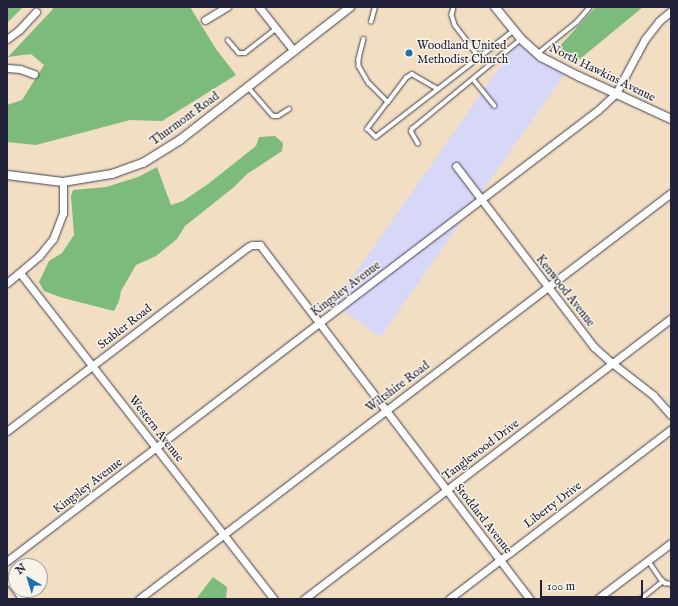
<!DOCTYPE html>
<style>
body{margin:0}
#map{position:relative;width:678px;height:606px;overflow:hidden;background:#f2dec2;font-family:"IM FELL English",serif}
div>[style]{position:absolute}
.built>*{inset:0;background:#d7d7f8;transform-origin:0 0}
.forest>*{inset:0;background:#7cbb7b}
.roads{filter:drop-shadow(0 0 1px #413e4f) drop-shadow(0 0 1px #413e4f)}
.service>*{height:3.5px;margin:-1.75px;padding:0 1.75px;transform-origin:1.75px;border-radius:1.75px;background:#fff}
.minor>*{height:7px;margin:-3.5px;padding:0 3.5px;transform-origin:3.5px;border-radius:3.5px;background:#fff}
.tertiary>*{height:8px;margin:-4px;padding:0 4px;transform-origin:4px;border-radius:4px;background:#fff}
.dots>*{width:11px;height:11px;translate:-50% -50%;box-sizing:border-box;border:2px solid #f7f3e8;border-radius:50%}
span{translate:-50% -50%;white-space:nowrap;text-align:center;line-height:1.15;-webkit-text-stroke:3px #f7f3e8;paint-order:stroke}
.poi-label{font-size:12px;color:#22223b}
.left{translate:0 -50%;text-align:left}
.street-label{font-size:12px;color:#22223b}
.frame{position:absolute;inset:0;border:8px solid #22223b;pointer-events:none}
.north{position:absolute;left:8px;top:558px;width:40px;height:40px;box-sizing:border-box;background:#f7f3e8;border:1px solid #a29fa3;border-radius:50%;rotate:322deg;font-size:11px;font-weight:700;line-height:16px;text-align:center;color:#22223b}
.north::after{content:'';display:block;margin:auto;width:14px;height:18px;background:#1f6fb2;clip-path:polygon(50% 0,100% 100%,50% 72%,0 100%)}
.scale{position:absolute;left:540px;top:580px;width:103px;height:18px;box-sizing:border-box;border:2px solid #22223b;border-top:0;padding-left:5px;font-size:12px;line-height:14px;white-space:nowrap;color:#22223b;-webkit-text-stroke:3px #f7f3e8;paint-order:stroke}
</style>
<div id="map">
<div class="built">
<i style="left:520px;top:38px;width:57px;height:325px;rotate:35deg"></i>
</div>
<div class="forest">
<i style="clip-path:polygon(7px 7px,23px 7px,7px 23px)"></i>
<i style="clip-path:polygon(52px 7px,190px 7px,216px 49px,236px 75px,162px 121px,130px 120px,36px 145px,7px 142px,7px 105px,22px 100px,44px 65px,31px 54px,8px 57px,53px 9px)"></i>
<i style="clip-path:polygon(596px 7px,643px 7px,580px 59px,556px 50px)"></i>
<i style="clip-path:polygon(275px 136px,283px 143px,282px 151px,247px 174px,234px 187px,185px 226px,177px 239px,156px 256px,136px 265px,121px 291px,119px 301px,114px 311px,63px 298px,44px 291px,39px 282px,49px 261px,62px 253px,74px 235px,71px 196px,73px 190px,106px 187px,138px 177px,157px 167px,171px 205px,183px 201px,208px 184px,256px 146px,259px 137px)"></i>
<i style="clip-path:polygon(213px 577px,227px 587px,226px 599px,196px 599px)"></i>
</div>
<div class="roads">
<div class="service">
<i style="left:454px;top:7px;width:8px;rotate:104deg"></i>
<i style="left:452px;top:15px;width:10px;rotate:73deg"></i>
<i style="left:455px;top:25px;width:40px;rotate:53deg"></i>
<i style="left:371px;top:22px;width:16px;rotate:-75deg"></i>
<i style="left:364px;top:39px;width:21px;rotate:104deg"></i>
<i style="left:359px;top:59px;width:7px;rotate:90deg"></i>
<i style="left:359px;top:66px;width:20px;rotate:60deg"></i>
<i style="left:369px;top:83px;width:27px;rotate:45deg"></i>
<i style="left:388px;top:102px;width:34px;rotate:127deg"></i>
<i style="left:368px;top:129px;width:11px;rotate:45deg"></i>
<i style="left:376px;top:137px;width:173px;rotate:-37.7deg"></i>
<i style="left:228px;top:40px;width:17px;rotate:50deg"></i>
<i style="left:239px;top:53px;width:6px"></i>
<i style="left:245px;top:53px;width:39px;rotate:-38deg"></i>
<i style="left:537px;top:54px;width:51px;rotate:-38.7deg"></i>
<i style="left:577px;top:22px;width:20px;rotate:-49deg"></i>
<i style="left:474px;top:80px;width:33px;rotate:51deg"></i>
<i style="left:248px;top:87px;width:38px;rotate:49deg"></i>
<i style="left:273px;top:116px;width:5px"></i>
<i style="left:278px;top:116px;width:13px;rotate:-32deg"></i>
<i style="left:388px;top:102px;width:30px;rotate:-53deg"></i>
<i style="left:406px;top:78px;width:7px;rotate:-34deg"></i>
<i style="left:412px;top:74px;width:30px;rotate:30deg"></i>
<i style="left:418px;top:144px;width:14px;rotate:-120deg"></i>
<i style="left:411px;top:132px;width:3px;rotate:-72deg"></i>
<i style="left:412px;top:129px;width:140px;rotate:-39.5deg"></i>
<i style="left:648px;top:560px;width:23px;rotate:56deg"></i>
<i style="left:661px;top:579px;width:6px;rotate:45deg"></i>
<i style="left:665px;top:583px;width:6px;rotate:9deg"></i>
<i style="left:641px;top:599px;width:28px;rotate:-39deg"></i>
</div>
<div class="minor">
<i style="left:259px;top:7px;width:56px;rotate:51.5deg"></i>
<i style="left:205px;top:20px;width:26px;rotate:-31deg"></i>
<i style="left:7px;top:39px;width:15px;rotate:-37deg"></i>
<i style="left:19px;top:30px;width:25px;rotate:-47deg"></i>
<i style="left:7px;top:68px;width:13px;rotate:4deg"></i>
<i style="left:20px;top:69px;width:15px;rotate:20deg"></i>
<i style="left:456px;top:166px;width:228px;rotate:52.7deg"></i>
<i style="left:594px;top:347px;width:24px;rotate:42deg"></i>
<i style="left:612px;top:363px;width:52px;rotate:38deg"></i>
<i style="left:653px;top:395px;width:27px;rotate:48deg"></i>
<i style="left:20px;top:273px;width:413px;rotate:52.1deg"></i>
<i style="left:7px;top:283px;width:42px;rotate:-40.2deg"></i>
<i style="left:39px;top:256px;width:22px;rotate:-51deg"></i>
<i style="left:53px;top:239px;width:28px;rotate:-69deg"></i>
<i style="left:63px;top:213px;width:31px;rotate:-90deg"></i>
<i style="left:7px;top:431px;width:303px;rotate:-37.4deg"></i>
<i style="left:248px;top:247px;width:4px;rotate:-27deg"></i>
<i style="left:252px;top:245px;width:8px"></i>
<i style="left:260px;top:245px;width:445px;rotate:52.7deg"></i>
<i style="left:7px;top:561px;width:743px;rotate:-37.35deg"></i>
<i style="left:598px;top:110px;width:25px;rotate:-43deg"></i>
<i style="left:616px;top:93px;width:61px;rotate:-61.8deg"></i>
<i style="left:645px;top:39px;width:23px;rotate:-52deg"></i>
<i style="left:659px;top:21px;width:16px;rotate:-40deg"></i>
<i style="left:7px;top:578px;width:26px;rotate:53deg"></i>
<i style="left:139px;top:599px;width:669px;rotate:-37.35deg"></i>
<i style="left:304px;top:599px;width:462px;rotate:-37.4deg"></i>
<i style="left:449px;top:599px;width:280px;rotate:-37.4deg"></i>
<i style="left:597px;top:599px;width:93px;rotate:-37.1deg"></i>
</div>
<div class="tertiary">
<i style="left:495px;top:7px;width:41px;rotate:50.9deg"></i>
<i style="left:521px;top:39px;width:27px;rotate:42deg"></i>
<i style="left:541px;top:57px;width:42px;rotate:27.2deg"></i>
<i style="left:578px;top:76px;width:102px;rotate:24.8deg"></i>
<i style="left:7px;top:175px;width:56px;rotate:7.1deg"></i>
<i style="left:63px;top:182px;width:50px;rotate:-9.3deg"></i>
<i style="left:112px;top:174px;width:33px;rotate:-20deg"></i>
<i style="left:143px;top:163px;width:44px;rotate:-31.9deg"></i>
<i style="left:180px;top:140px;width:216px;rotate:-38deg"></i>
</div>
</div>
<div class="dots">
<i style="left:409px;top:53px;background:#1f6fb2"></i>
</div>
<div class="poi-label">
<span class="left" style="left:417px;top:53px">Woodland United<br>Methodist Church</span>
</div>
<div class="street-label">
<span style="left:602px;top:73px;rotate:26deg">North Hawkins Avenue</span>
<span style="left:185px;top:119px;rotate:-36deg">Thurmont Road</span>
<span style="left:346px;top:289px;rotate:-37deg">Kingsley Avenue</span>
<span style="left:565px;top:291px;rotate:52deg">Kenwood Avenue</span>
<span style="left:125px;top:327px;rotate:-38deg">Stabler Road</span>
<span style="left:398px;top:387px;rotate:-37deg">Wiltshire Road</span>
<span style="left:156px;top:429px;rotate:52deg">Western Avenue</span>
<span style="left:481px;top:450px;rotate:-37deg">Tanglewood Drive</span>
<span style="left:88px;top:486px;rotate:-37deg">Kingsley Avenue</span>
<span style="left:553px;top:505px;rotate:-37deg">Liberty Drive</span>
<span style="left:483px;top:519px;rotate:52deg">Stoddard Avenue</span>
</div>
<div class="frame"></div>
<div class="north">N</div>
<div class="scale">100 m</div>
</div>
